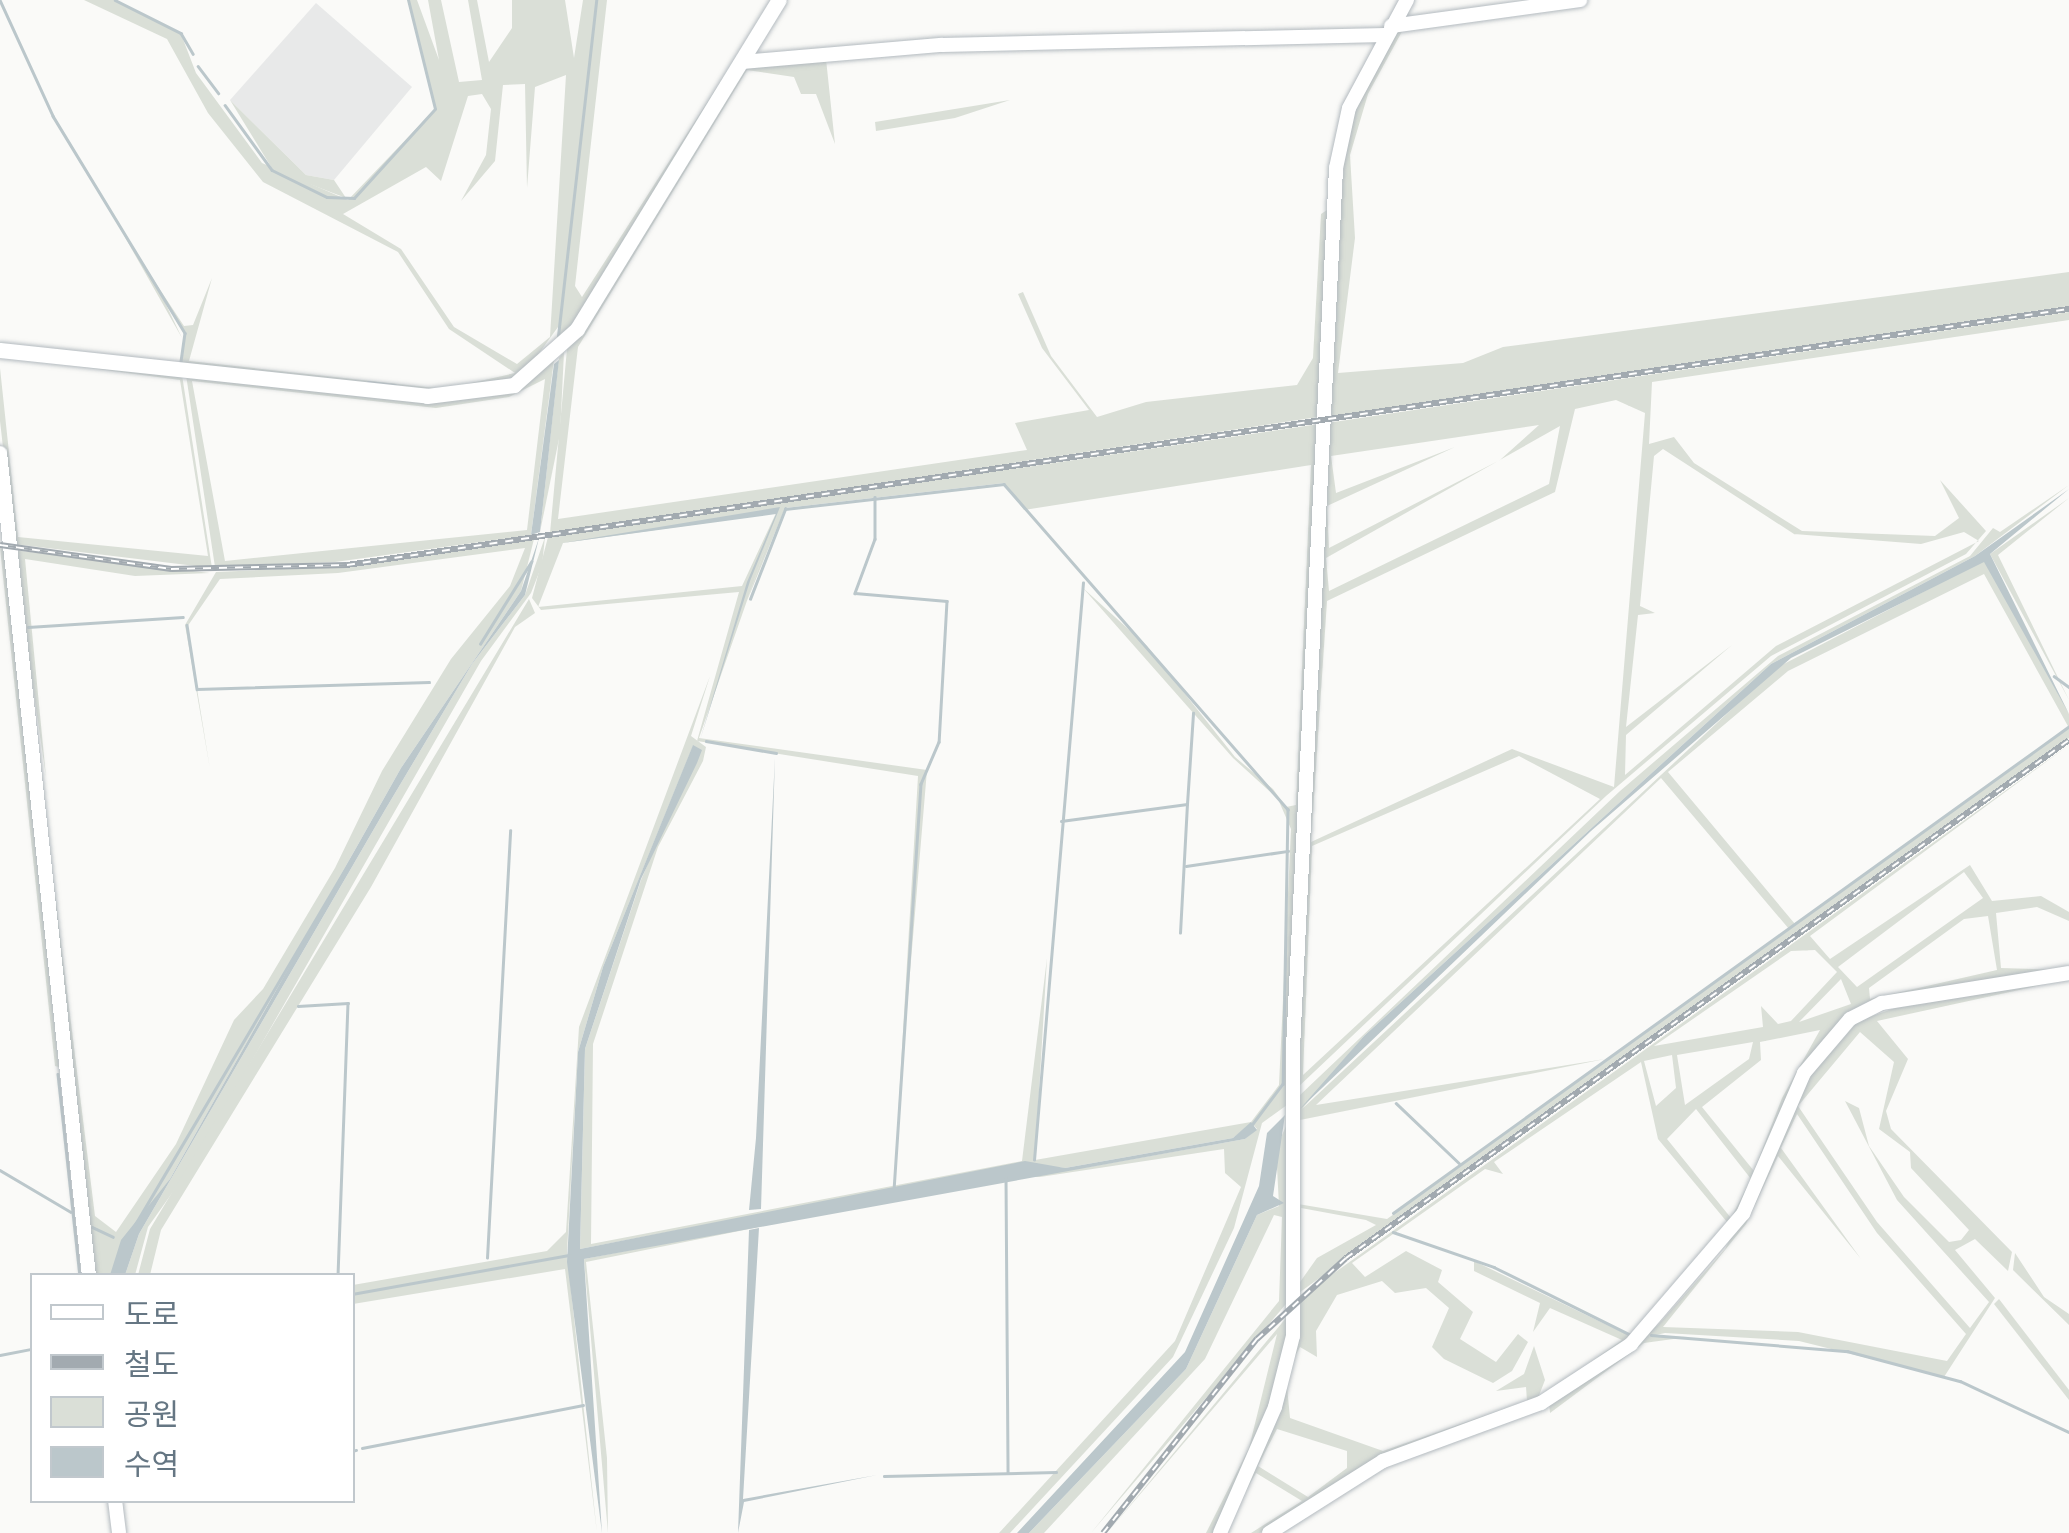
<!DOCTYPE html>
<meta charset="utf-8">
<style>
body{margin:0}
#map{position:relative;width:2069px;height:1533px;overflow:hidden;background:#fafaf8;font-family:"PT Sans","Noto Sans KR",sans-serif}
div>[style]{position:absolute}
.built>*{inset:0;background:#e8e9e9}
.green>*{inset:0;background:#dadfd7}
.water>*{inset:0;background:#bbc7cb}
.stream>*{height:2.5px;margin:-1.25px;padding:0 1.25px;transform-origin:1.25px;border-radius:1.25px;background:#bbc7cb}
.roads{filter:drop-shadow(0 0 2px #b3babf) drop-shadow(0 0 2px #b3babf)}
.secondary>*{height:14px;margin:-7px;padding:0 7px;transform-origin:7px;border-radius:7px;background:#fff}
.primary>*{height:15px;margin:-7.5px;padding:0 7.5px;transform-origin:7.5px;border-radius:7.5px;background:#fff}
.rail>*{height:6px;margin-top:-3px;transform-origin:0;background:repeating-linear-gradient(90deg,#fff 0 8px,#a2aab0 0 16px);box-sizing:border-box;border-block:2px solid #a2aab0}
span{translate:-50% -50%;white-space:nowrap;text-align:center;line-height:1.15;-webkit-text-stroke:10px #fff;paint-order:stroke}
.legend{position:absolute;left:30px;top:1273px;width:325px;height:230px;box-sizing:border-box;background:#fff;border:2px solid #c1c8cd;margin:0;padding:12px 18px;list-style:none;font-size:30px;color:#657683}
.legend li{display:flex;align-items:center;gap:20px;height:50px}
.legend b{width:50px;border:2px solid #c1c8cd}
</style>
<div id="map">
<div class="built">
<i style="clip-path:polygon(316px 3px,412px 87px,334px 180px,306px 175px,230px 100px)"></i>
</div>
<div class="green">
<i style="clip-path:polygon(evenodd,84px 0,114px 0,181px 34px,196px 73px,262px 163px,348px 200px,435px 109px,409px 0,417px 0,439px 60px,428px 0,441px 0,459px 82px,482px 80px,468px 0,477px 0,489px 62px,512px 28px,512px 0,565px 0,574px 58px,583px 0,607px 0,575px 286px,582px 297px,773px 0,574px 322px,558px 340px,558px 327px,524px 374px,469px 393px,0 347px,180px 364px,186px 333px,160px 292px,182px 338px,122px 232px,184px 326px,193px 325px,212px 278px,189px 361px,444px 389px,515px 373px,449px 329px,398px 252px,263px 182px,208px 113px,167px 39px,84px 0,566px 75px,550px 337px,517px 364px,454px 327px,401px 249px,343px 214px,426px 167px,441px 181px,468px 96px,482px 94px,491px 109px,486px 155px,461px 201px,495px 161px,503px 85px,525px 84px,527px 188px,535px 87px,566px 75px)"></i>
<i style="clip-path:polygon(1405px 26px,1368px 94px,1350px 155px,1355px 238px,1338px 373px,1463px 363px,1503px 347px,2069px 272px,2069px 306px,1325px 417px,1347px 124px,1389px 36px)"></i>
<i style="clip-path:polygon(826px 59px,835px 144px,816px 94px,801px 94px,794px 77px,747px 70px,578px 347px,558px 519px,1027px 450px,1015px 423px,1089px 410px,1042px 348px,1018px 294px,1023px 292px,1051px 356px,1097px 417px,1146px 402px,1297px 385px,1313px 358px,1321px 214px,1330px 208px,1318px 417px,550px 533px,567px 349px,746px 63px)"></i>
<i style="clip-path:polygon(230px 100px,306px 175px,334px 180px,346px 198px,273px 170px)"></i>
<i style="clip-path:polygon(1010px 100px,955px 118px,876px 131px,875px 122px)"></i>
<i style="clip-path:polygon(evenodd,2069px 312px,2069px 320px,1652px 382px,1649px 444px,1674px 437px,1694px 463px,1802px 531px,1935px 536px,1959px 518px,1940px 480px,1986px 531px,1966px 554px,1771px 656px,1606px 796px,1296px 1089px,1327px 423px,2069px 312px,1616px 400px,1645px 413px,1614px 787px,1512px 749px,1311px 842px,1327px 601px,1555px 492px,1575px 409px,1616px 400px,2069px 312px,1539px 425px,1500px 460px,1329px 548px,1327px 506px,1455px 447px,1336px 493px,1331px 456px,1539px 425px,2069px 312px,1560px 426px,1549px 484px,1329px 591px,1326px 558px,1560px 426px,2069px 312px,1663px 449px,1794px 534px,1921px 544px,1964px 532px,1979px 541px,1776px 646px,1625px 775px,1626px 735px,1732px 645px,1626px 727px,1638px 615px,1655px 613px,1640px 606px,1654px 456px,1663px 449px,2069px 312px,1519px 756px,1600px 799px,1303px 1075px,1312px 846px,1519px 756px)"></i>
<i style="clip-path:polygon(564px 352px,560px 434px,540px 532px,559px 358px)"></i>
<i style="clip-path:polygon(0 356px,182px 375px,212px 568px,14px 544px,0 421px,0 368px,18px 537px,208px 556px,180px 380px)"></i>
<i style="clip-path:polygon(evenodd,554px 360px,531px 535px,335px 562px,215px 567px,186px 375px,427px 399px,519px 386px,554px 360px,545px 379px,527px 530px,225px 561px,192px 381px,436px 408px,509px 397px,545px 379px)"></i>
<i style="clip-path:polygon(evenodd,1319px 424px,1287px 1105px,1262px 1123px,1234px 1228px,1173px 1357px,1010px 1533px,999px 1533px,1175px 1341px,1241px 1187px,1225px 1173px,1224px 1149px,1040px 1177px,1007px 1177px,1088px 1167px,1245px 1139px,1257px 1129px,1252px 1123px,1233px 1138px,1065px 1168px,1022px 1164px,580px 1249px,585px 1049px,641px 880px,675px 801px,697px 762px,693px 746px,603px 967px,578px 1052px,567px 1252px,597px 1533px,565px 1269px,353px 1304px,353px 1285px,547px 1251px,566px 1232px,579px 1027px,710px 676px,691px 736px,706px 747px,703px 761px,658px 847px,593px 1044px,591px 1244px,1022px 1161px,1047px 958px,1035px 1160px,1251px 1122px,1279px 1085px,1291px 829px,1278px 799px,1233px 758px,1083px 588px,1147px 646px,1235px 757px,1273px 789px,1286px 807px,1296px 805px,1311px 465px,1024px 510px,1004px 483px,785px 508px,747px 601px,778px 512px,699px 738px,927px 770px,898px 1116px,918px 776px,697px 741px,739px 592px,541px 610px,532px 598px,548px 537px,1319px 424px,776px 513px,742px 586px,538px 607px,563px 543px,776px 513px)"></i>
<i style="clip-path:polygon(evenodd,2069px 485px,1975px 556px,1771px 664px,1364px 1036px,1302px 1109px,1776px 668px,1973px 566px,1984px 561px,1994px 572px,2069px 714px,2069px 738px,1296px 1295px,1299px 1096px,1620px 791px,1778px 656px,1970px 556px,1993px 528px,2000px 532px,2069px 485px,1984px 574px,2069px 728px,1387px 1219px,1298px 1204px,1300px 1120px,1605px 1059px,1316px 1105px,1661px 778px,1789px 929px,1795px 924px,1668px 772px,1788px 671px,1984px 574px,2069px 485px,1301px 1208px,1366px 1220px,1376px 1225px,1317px 1258px,1300px 1282px,1301px 1208px)"></i>
<i style="clip-path:polygon(2069px 498px,1998px 555px,2069px 700px,1990px 554px)"></i>
<i style="clip-path:polygon(545px 537px,542px 565px,531px 593px,481px 661px,192px 1165px,148px 1227px,135px 1275px,125px 1275px,139px 1234px,385px 810px,472px 664px,525px 595px)"></i>
<i style="clip-path:polygon(534px 539px,521px 591px,401px 768px,170px 1179px,110px 1275px,93px 1275px,41px 782px,95px 1216px,116px 1232px,176px 1144px,234px 1020px,263px 989px,335px 868px,382px 771px,451px 659px,510px 586px,525px 548px,338px 573px,220px 579px,187px 627px,210px 769px,185px 625px,216px 572px,348px 566px)"></i>
<i style="clip-path:polygon(0 548px,6px 550px,59px 1067px,55px 1066px)"></i>
<i style="clip-path:polygon(13px 550px,210px 573px,135px 576px,25px 559px,46px 777px)"></i>
<i style="clip-path:polygon(529px 599px,535px 613px,515px 627px,371px 887px,161px 1230px,150px 1275px,138px 1275px,150px 1229px)"></i>
<i style="clip-path:polygon(evenodd,2069px 745px,1810px 936px,1830px 959px,1970px 865px,1992px 901px,2041px 896px,2069px 912px,2069px 921px,2037px 907px,1996px 913px,2001px 968px,2069px 970px,1898px 996px,1840px 1021px,1788px 1095px,1737px 1214px,1681px 1289px,1642px 1329px,1553px 1389px,1622px 1340px,1550px 1308px,1533px 1332px,1540px 1303px,1474px 1271px,1474px 1261px,1630px 1336px,1701px 1259px,1727px 1222px,1658px 1139px,1641px 1062px,1494px 1162px,1503px 1174px,1485px 1169px,1352px 1263px,1365px 1277px,1406px 1251px,1442px 1270px,1438px 1282px,1473px 1312px,1460px 1339px,1496px 1362px,1518px 1334px,1528px 1342px,1512px 1371px,1493px 1383px,1444px 1359px,1432px 1347px,1449px 1308px,1426px 1288px,1395px 1293px,1382px 1281px,1337px 1295px,1316px 1331px,1317px 1357px,1300px 1347px,1288px 1369px,1296px 1305px,1330px 1276px,2069px 745px,1964px 872px,1983px 898px,1857px 987px,1838px 967px,1964px 872px,2069px 745px,1988px 916px,1997px 970px,1870px 999px,1869px 988px,1964px 919px,1988px 916px,2069px 745px,1815px 950px,1837px 972px,1791px 1021px,1778px 1024px,1761px 1006px,1763px 1027px,1654px 1046px,1791px 951px,1815px 950px,2069px 745px,1841px 979px,1851px 1004px,1799px 1022px,1841px 979px,2069px 745px,1820px 1030px,1782px 1098px,1754px 1171px,1702px 1107px,1761px 1060px,1760px 1042px,1820px 1030px,2069px 745px,1753px 1042px,1749px 1059px,1685px 1105px,1677px 1055px,1753px 1042px,2069px 745px,1672px 1055px,1676px 1088px,1656px 1106px,1644px 1061px,1672px 1055px,2069px 745px,1696px 1109px,1751px 1179px,1731px 1218px,1667px 1139px,1696px 1109px)"></i>
<i style="clip-path:polygon(evenodd,2069px 979px,1877px 1021px,1908px 1059px,1886px 1111px,1891px 1129px,2012px 1252px,2008px 1271px,1975px 1239px,1955px 1250px,1995px 1298px,1944px 1377px,1799px 1341px,1665px 1333px,1651px 1336px,1688px 1337px,1644px 1343px,1550px 1413px,1549px 1403px,1658px 1325px,1725px 1249px,1807px 1080px,1858px 1021px,1909px 1003px,2069px 979px,1860px 1032px,1894px 1062px,1879px 1129px,1910px 1152px,1911px 1168px,1969px 1230px,1961px 1240px,1949px 1242px,1904px 1197px,1869px 1146px,1859px 1108px,1845px 1101px,1897px 1200px,1989px 1302px,1970px 1328px,1877px 1222px,1798px 1106px,1860px 1032px,2069px 979px,1797px 1114px,1877px 1233px,1966px 1334px,1947px 1361px,1798px 1332px,1663px 1327px,1746px 1224px,1778px 1156px,1861px 1259px,1781px 1148px,1797px 1114px)"></i>
<i style="clip-path:polygon(1288px 1122px,1286px 1304px,1091px 1533px,1279px 1301px,1282px 1217px,1274px 1215px,1205px 1359px,1044px 1533px,1029px 1533px,1186px 1369px,1257px 1215px,1279px 1206px,1276px 1148px)"></i>
<i style="clip-path:polygon(1005px 1177px,586px 1262px,607px 1458px,608px 1533px,584px 1259px)"></i>
<i style="clip-path:polygon(2015px 1253px,2044px 1297px,2069px 1314px,2069px 1325px,2013px 1270px)"></i>
<i style="clip-path:polygon(1999px 1299px,2069px 1390px,2069px 1400px,1994px 1304px)"></i>
<i style="clip-path:polygon(1291px 1312px,1271px 1410px,1215px 1533px,1206px 1533px,1249px 1448px,1277px 1334px,1107px 1533px)"></i>
<i style="clip-path:polygon(evenodd,1534px 1346px,1545px 1380px,1538px 1398px,1356px 1471px,1260px 1533px,1251px 1533px,1302px 1501px,1256px 1473px,1222px 1533px,1286px 1376px,1290px 1418px,1383px 1451px,1527px 1401px,1526px 1387px,1496px 1391px,1524px 1374px,1534px 1346px,1277px 1429px,1347px 1451px,1347px 1468px,1308px 1497px,1258px 1466px,1277px 1429px)"></i>
</div>
<div class="water">
<i style="clip-path:polygon(559px 360px,540px 532px,531px 535px,554px 364px)"></i>
<i style="clip-path:polygon(2069px 489px,1990px 554px,2069px 714px,1984px 562px,1791px 658px,1591px 831px,1299px 1110px,1364px 1036px,1771px 664px,1975px 556px)"></i>
<i style="clip-path:polygon(780px 507px,750px 581px,700px 740px,747px 582px,776px 514px,562px 543px)"></i>
<i style="clip-path:polygon(539px 538px,525px 595px,472px 664px,385px 810px,139px 1234px,125px 1275px,110px 1275px,121px 1240px,170px 1179px,401px 768px,521px 591px)"></i>
<i style="clip-path:polygon(693px 745px,702px 750px,697px 763px,641px 879px,585px 1049px,580px 1249px,1025px 1161px,1065px 1168px,1233px 1138px,1251px 1122px,1257px 1130px,1245px 1139px,584px 1259px,602px 1533px,567px 1262px,578px 1052px,603px 967px)"></i>
<i style="clip-path:polygon(775px 757px,761px 1209px,749px 1210px,756px 1138px)"></i>
<i style="clip-path:polygon(1285px 1115px,1273px 1196px,1284px 1203px,1257px 1215px,1186px 1369px,1029px 1533px,1017px 1533px,1185px 1352px,1259px 1186px,1267px 1133px)"></i>
<i style="clip-path:polygon(759px 1228px,743px 1499px,877px 1475px,744px 1502px,738px 1533px,749px 1230px)"></i>
</div>
<div class="stream">
<i style="left:0;top:0;width:128px;rotate:65.4deg"></i>
<i style="left:53px;top:116px;width:254px;rotate:58.7deg"></i>
<i style="left:185px;top:333px;width:30px;rotate:98deg"></i>
<i style="left:115px;top:0;width:74px;rotate:26.6deg"></i>
<i style="left:181px;top:33px;width:24px;rotate:60deg"></i>
<i style="left:198px;top:66px;width:34px;rotate:53deg"></i>
<i style="left:225px;top:105px;width:80px;rotate:54.1deg"></i>
<i style="left:272px;top:170px;width:61px;rotate:26.1deg"></i>
<i style="left:327px;top:197px;width:27px;rotate:2deg"></i>
<i style="left:354px;top:198px;width:120px;rotate:-47.7deg"></i>
<i style="left:435px;top:109px;width:112px;rotate:-103.9deg"></i>
<i style="left:558px;top:336px;width:338px;rotate:-83.5deg"></i>
<i style="left:368px;top:382px;width:27px;rotate:6deg"></i>
<i style="left:875px;top:497px;width:42px;rotate:90deg"></i>
<i style="left:875px;top:539px;width:58px;rotate:110.3deg"></i>
<i style="left:855px;top:593px;width:92px;rotate:5deg"></i>
<i style="left:947px;top:601px;width:141px;rotate:93.2deg"></i>
<i style="left:939px;top:742px;width:46px;rotate:113.2deg"></i>
<i style="left:921px;top:784px;width:403px;rotate:93.8deg"></i>
<i style="left:750px;top:599px;width:97px;rotate:-68.7deg"></i>
<i style="left:785px;top:509px;width:220px;rotate:-6.5deg"></i>
<i style="left:1004px;top:484px;width:432px;rotate:48.9deg"></i>
<i style="left:1288px;top:809px;width:275px;rotate:91deg"></i>
<i style="left:1283px;top:1084px;width:50px;rotate:126.9deg"></i>
<i style="left:187px;top:625px;width:65px;rotate:81.1deg"></i>
<i style="left:197px;top:689px;width:232px;rotate:-1.7deg"></i>
<i style="left:28px;top:627px;width:155px;rotate:-3.7deg"></i>
<i style="left:480px;top:644px;width:97px;rotate:-58.1deg"></i>
<i style="left:2054px;top:676px;width:19px;rotate:36deg"></i>
<i style="left:706px;top:741px;width:71px;rotate:9.7deg"></i>
<i style="left:1061px;top:821px;width:127px;rotate:-7.7deg"></i>
<i style="left:1187px;top:804px;width:91px;rotate:-86.2deg"></i>
<i style="left:1186px;top:866px;width:103px;rotate:-8.4deg"></i>
<i style="left:1180px;top:933px;width:128px;rotate:-86.9deg"></i>
<i style="left:298px;top:1006px;width:50px;rotate:-3.4deg"></i>
<i style="left:348px;top:1003px;width:273px;rotate:92.1deg"></i>
<i style="left:58px;top:1074px;width:203px;rotate:83.8deg"></i>
<i style="left:1396px;top:1103px;width:87px;rotate:43.6deg"></i>
<i style="left:1034px;top:1160px;width:579px;rotate:-85.15deg"></i>
<i style="left:0;top:1170px;width:82px;rotate:30.6deg"></i>
<i style="left:1006px;top:1177px;width:295px;rotate:89.6deg"></i>
<i style="left:1393px;top:1213px;width:832px;rotate:-35.75deg"></i>
<i style="left:92px;top:1227px;width:23px;rotate:25deg"></i>
<i style="left:133px;top:1228px;width:446px;rotate:-59.4deg"></i>
<i style="left:1393px;top:1232px;width:107px;rotate:19.1deg"></i>
<i style="left:1494px;top:1267px;width:151px;rotate:26.4deg"></i>
<i style="left:487px;top:1258px;width:428px;rotate:-86.9deg"></i>
<i style="left:352px;top:1294px;width:220px;rotate:-10.2deg"></i>
<i style="left:1651px;top:1335px;width:197px;rotate:4.7deg"></i>
<i style="left:1847px;top:1351px;width:117px;rotate:14.9deg"></i>
<i style="left:1960px;top:1381px;width:120px;rotate:25.1deg"></i>
<i style="left:0;top:1355px;width:33px;rotate:-11deg"></i>
<i style="left:362px;top:1448px;width:225px;rotate:-11deg"></i>
<i style="left:352px;top:1451px;width:4px;rotate:-14deg"></i>
<i style="left:884px;top:1476px;width:172px;rotate:-1.3deg"></i>
</div>
<div class="roads">
<div class="secondary">
<i style="left:1391px;top:26px;width:191px;rotate:-7.8deg"></i>
<i style="left:742px;top:62px;width:201px;rotate:-4.9deg"></i>
<i style="left:942px;top:45px;width:443px;rotate:-1.3deg"></i>
<i style="left:0;top:453px;width:828px;rotate:83.83deg"></i>
<i style="left:115px;top:1500px;width:33px;rotate:83deg"></i>
<i style="left:1220px;top:1533px;width:137px;rotate:-66.4deg"></i>
<i style="left:1275px;top:1407px;width:73px;rotate:-75.8deg"></i>
<i style="left:1293px;top:1336px;width:288px;rotate:-90deg"></i>
<i style="left:1293px;top:1048px;width:881px;rotate:-87.2deg"></i>
<i style="left:1336px;top:168px;width:61px;rotate:-77.8deg"></i>
<i style="left:1349px;top:108px;width:123px;rotate:-61.8deg"></i>
<i style="left:1269px;top:1533px;width:135px;rotate:-32.3deg"></i>
<i style="left:1383px;top:1461px;width:168px;rotate:-20.2deg"></i>
<i style="left:1541px;top:1403px;width:108px;rotate:-33.2deg"></i>
<i style="left:1631px;top:1344px;width:172px;rotate:-49.3deg"></i>
<i style="left:1743px;top:1214px;width:154px;rotate:-66.6deg"></i>
<i style="left:1804px;top:1073px;width:71px;rotate:-49.6deg"></i>
<i style="left:1850px;top:1019px;width:36px;rotate:-27deg"></i>
<i style="left:1882px;top:1003px;width:189px;rotate:-9.1deg"></i>
</div>
<div class="primary">
<i style="left:0;top:350px;width:429px;rotate:6.1deg"></i>
<i style="left:427px;top:396px;width:88px;rotate:-7.2deg"></i>
<i style="left:514px;top:385px;width:84px;rotate:-41.6deg"></i>
<i style="left:577px;top:329px;width:386px;rotate:-58.5deg"></i>
</div>
</div>
<div class="rail">
<i style="left:0;top:545px;width:173px;rotate:8deg"></i>
<i style="left:171px;top:569px;width:176px;rotate:-1.3deg"></i>
<i style="left:347px;top:565px;width:1741px;rotate:-8.46deg"></i>
<i style="left:1103px;top:1533px;width:248px;rotate:-51.6deg"></i>
<i style="left:1257px;top:1339px;width:120px;rotate:-42.3deg"></i>
<i style="left:1346px;top:1258px;width:889px;rotate:-35.62deg"></i>
</div>
<ul class="legend">
<li><b style="height:12px;background:#fff"></b>도로</li>
<li><b style="height:12px;background:#a2aab0"></b>철도</li>
<li><b style="height:28px;background:#dadfd7"></b>공원</li>
<li><b style="height:28px;background:#bbc7cb"></b>수역</li>
</ul>
</div>
